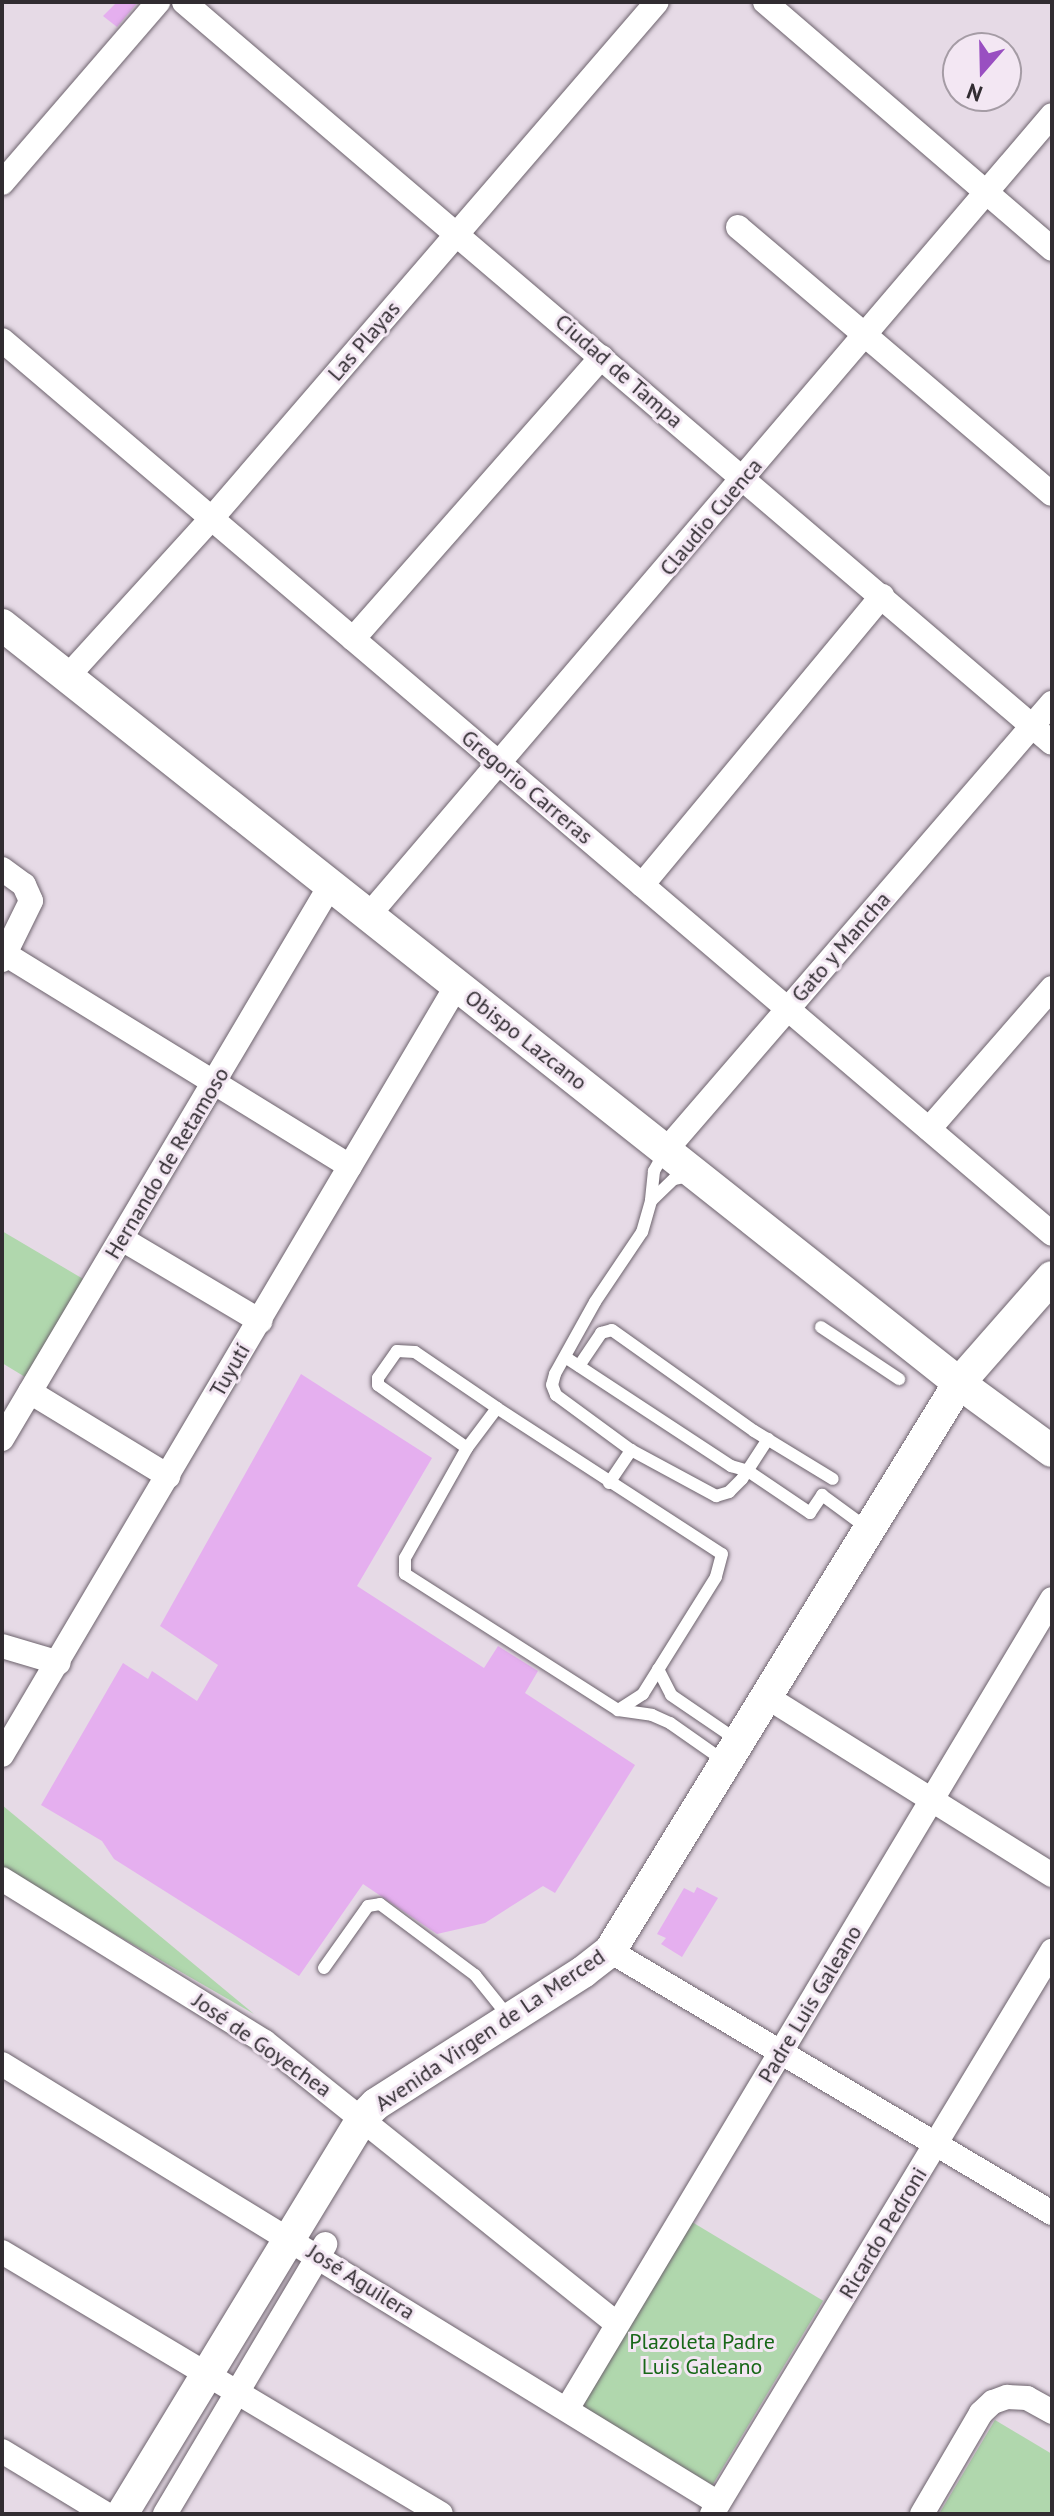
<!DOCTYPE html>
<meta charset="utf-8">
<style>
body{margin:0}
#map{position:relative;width:1054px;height:2516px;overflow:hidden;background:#e6dae6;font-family:"PT Sans",sans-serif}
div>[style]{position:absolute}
.green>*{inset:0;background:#b0d7ad;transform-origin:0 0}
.building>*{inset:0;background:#e5afef}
.roads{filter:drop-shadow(0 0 2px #6d636d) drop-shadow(0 0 2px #6d636d)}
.lane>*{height:12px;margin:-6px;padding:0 6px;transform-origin:6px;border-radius:6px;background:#fff}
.street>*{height:24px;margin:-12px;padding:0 12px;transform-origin:12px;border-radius:12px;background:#fff}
.secondary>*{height:32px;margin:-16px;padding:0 16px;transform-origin:16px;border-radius:16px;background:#fff}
span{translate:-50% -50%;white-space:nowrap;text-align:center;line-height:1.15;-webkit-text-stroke:6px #f3e7f3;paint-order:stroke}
.street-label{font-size:22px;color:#312c31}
.park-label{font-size:22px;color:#186818}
.frame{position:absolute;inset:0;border:4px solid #312c31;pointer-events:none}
.north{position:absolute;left:942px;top:32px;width:80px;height:80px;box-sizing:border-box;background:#f3e7f3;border:2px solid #a59ca5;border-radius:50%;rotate:200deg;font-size:22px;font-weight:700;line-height:32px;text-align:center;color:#312c31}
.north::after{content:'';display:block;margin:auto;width:28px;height:36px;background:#994fc1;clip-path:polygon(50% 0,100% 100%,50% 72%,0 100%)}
</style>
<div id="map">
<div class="green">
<i style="clip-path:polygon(2px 1231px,90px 1283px,35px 1383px,2px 1363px)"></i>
<i style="clip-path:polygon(2px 1805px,254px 2014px,2px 1869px)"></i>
<i style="left:692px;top:2222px;width:153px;height:215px;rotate:31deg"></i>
<i style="clip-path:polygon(995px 2420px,1052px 2454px,1052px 2514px,939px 2514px)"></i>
</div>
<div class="building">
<i style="clip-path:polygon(117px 2px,138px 2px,117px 27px,103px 16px)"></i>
<i style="clip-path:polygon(301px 1374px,432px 1458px,357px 1586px,484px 1668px,498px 1646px,538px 1671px,525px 1693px,635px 1765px,555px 1893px,543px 1886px,485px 1923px,437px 1934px,363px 1884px,299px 1976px,114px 1859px,102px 1841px,41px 1805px,123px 1663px,148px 1679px,152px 1671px,197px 1701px,218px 1665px,160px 1626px)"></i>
<i style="clip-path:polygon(697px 1887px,718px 1898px,682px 1957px,661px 1944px,666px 1938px,657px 1934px,684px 1888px,694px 1893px)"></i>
</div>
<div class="roads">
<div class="lane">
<i style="left:664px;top:1153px;width:21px;rotate:119deg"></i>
<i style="left:654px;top:1171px;width:30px;rotate:96deg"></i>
<i style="left:651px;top:1201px;width:32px;rotate:106deg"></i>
<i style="left:642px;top:1232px;width:84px;rotate:123.9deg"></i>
<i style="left:595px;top:1302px;width:82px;rotate:119.1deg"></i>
<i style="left:555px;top:1374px;width:11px;rotate:105deg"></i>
<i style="left:552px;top:1385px;width:11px;rotate:68deg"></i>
<i style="left:556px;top:1395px;width:93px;rotate:36.3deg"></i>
<i style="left:631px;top:1450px;width:97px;rotate:28.4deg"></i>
<i style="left:716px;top:1496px;width:14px;rotate:-17deg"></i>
<i style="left:729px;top:1492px;width:18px;rotate:-45deg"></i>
<i style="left:742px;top:1479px;width:48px;rotate:-57deg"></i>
<i style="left:651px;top:1201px;width:32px;rotate:-44deg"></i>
<i style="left:674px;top:1179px;width:16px;rotate:-11deg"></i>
<i style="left:821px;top:1327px;width:94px;rotate:33.7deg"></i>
<i style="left:565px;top:1357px;width:199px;rotate:33.3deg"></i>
<i style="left:731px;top:1466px;width:18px;rotate:16deg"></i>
<i style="left:748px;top:1471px;width:75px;rotate:34.1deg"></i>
<i style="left:810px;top:1513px;width:22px;rotate:-56deg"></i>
<i style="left:822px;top:1495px;width:56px;rotate:36.3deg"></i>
<i style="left:579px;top:1366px;width:40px;rotate:-56deg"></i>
<i style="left:601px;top:1333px;width:11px;rotate:-15deg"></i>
<i style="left:612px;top:1330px;width:174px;rotate:35.4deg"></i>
<i style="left:754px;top:1431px;width:92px;rotate:31.3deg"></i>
<i style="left:497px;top:1408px;width:268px;rotate:33deg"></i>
<i style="left:722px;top:1554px;width:24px;rotate:105deg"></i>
<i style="left:716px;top:1577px;width:138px;rotate:122deg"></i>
<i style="left:643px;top:1694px;width:30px;rotate:147deg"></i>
<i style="left:618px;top:1710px;width:253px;rotate:-147.4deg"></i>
<i style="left:405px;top:1574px;width:16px;rotate:-90deg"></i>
<i style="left:405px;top:1558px;width:126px;rotate:-60.6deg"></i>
<i style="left:467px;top:1448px;width:50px;rotate:-53.1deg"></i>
<i style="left:467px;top:1448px;width:109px;rotate:-144.7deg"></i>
<i style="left:378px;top:1385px;width:7px;rotate:-90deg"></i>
<i style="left:378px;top:1378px;width:33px;rotate:-55deg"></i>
<i style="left:397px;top:1351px;width:18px;rotate:3deg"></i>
<i style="left:415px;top:1352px;width:99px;rotate:34.3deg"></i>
<i style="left:609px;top:1483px;width:40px;rotate:-56deg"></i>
<i style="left:658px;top:1669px;width:29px;rotate:63deg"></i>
<i style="left:671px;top:1695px;width:80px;rotate:34.3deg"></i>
<i style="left:618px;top:1710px;width:34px;rotate:8deg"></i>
<i style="left:652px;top:1715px;width:20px;rotate:24deg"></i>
<i style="left:670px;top:1723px;width:66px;rotate:35.1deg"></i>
<i style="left:324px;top:1968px;width:76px;rotate:-54.6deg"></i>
<i style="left:368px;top:1906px;width:12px;rotate:-9deg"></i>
<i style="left:380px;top:1904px;width:119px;rotate:36.8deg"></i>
<i style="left:475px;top:1975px;width:53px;rotate:51.2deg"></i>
</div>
<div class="street">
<i style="left:184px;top:2px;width:1141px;rotate:40.49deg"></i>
<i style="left:765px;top:2px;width:379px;rotate:40.7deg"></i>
<i style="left:2px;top:183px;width:239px;rotate:-49.2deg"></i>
<i style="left:738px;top:227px;width:412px;rotate:40.4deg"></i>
<i style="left:2px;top:340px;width:1379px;rotate:40.41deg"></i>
<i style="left:353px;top:639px;width:376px;rotate:-48.6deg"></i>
<i style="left:68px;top:676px;width:214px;rotate:-47.7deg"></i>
<i style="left:212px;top:518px;width:681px;rotate:-49.23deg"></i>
<i style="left:2px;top:869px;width:27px;rotate:36deg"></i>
<i style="left:24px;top:885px;width:17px;rotate:66deg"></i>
<i style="left:31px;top:901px;width:66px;rotate:116.2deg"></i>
<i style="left:642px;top:885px;width:376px;rotate:-50.3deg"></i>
<i style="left:368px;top:916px;width:1053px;rotate:-49.5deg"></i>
<i style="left:5px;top:954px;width:405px;rotate:31.6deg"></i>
<i style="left:929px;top:1129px;width:187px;rotate:-48.9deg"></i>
<i style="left:666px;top:1150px;width:591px;rotate:-49.19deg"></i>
<i style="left:122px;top:1239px;width:161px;rotate:30.7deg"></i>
<i style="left:30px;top:1392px;width:162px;rotate:31.3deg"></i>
<i style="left:2px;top:1439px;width:643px;rotate:-59.33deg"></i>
<i style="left:2px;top:1646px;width:59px;rotate:16.6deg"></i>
<i style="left:767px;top:1697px;width:336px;rotate:32deg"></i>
<i style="left:2px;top:1755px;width:894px;rotate:-59.42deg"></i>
<i style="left:2px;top:1879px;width:309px;rotate:31.8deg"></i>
<i style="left:265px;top:2042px;width:451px;rotate:38.7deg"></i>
<i style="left:610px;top:1951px;width:514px;rotate:30.66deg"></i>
<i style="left:2px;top:2064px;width:840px;rotate:31.51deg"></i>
<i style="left:2px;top:2252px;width:511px;rotate:30.83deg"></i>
<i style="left:567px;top:2409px;width:944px;rotate:-59.09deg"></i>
<i style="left:2px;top:2451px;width:122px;rotate:31.2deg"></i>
<i style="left:165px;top:2514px;width:314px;rotate:-59.3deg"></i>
<i style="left:712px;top:2514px;width:658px;rotate:-58.87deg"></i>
<i style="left:922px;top:2514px;width:117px;rotate:-59.7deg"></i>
<i style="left:981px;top:2413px;width:16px;rotate:-43deg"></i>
<i style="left:993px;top:2402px;width:15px;rotate:-20deg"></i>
<i style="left:1007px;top:2397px;width:20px;rotate:3deg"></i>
<i style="left:1027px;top:2398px;width:29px;rotate:29deg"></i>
</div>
<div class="secondary">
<i style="left:2px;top:625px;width:1221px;rotate:38.38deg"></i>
<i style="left:959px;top:1383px;width:115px;rotate:36.2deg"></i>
<i style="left:122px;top:2514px;width:464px;rotate:-58.7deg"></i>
<i style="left:363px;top:2117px;width:18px;rotate:-45deg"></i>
<i style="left:376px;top:2104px;width:246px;rotate:-32.5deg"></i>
<i style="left:583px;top:1972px;width:34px;rotate:-38deg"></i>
<i style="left:610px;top:1951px;width:667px;rotate:-58.43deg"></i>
<i style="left:959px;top:1383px;width:141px;rotate:-48.7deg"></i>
</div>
</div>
<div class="street-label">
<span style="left:364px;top:341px;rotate:-49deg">Las Playas</span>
<span style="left:619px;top:371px;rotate:41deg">Ciudad de Tampa</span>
<span style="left:711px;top:517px;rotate:-50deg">Claudio Cuenca</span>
<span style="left:527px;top:787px;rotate:40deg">Gregorio Carreras</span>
<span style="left:841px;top:947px;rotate:-49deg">Gato y Mancha</span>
<span style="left:526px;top:1040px;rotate:38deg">Obispo Lazcano</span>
<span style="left:167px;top:1163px;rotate:-59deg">Hernando de Retamoso</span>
<span style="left:230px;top:1370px;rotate:-60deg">Tuyutí</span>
<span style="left:810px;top:2004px;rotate:-59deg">Padre Luis Galeano</span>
<span style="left:490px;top:2030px;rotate:-34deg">Avenida Virgen de La Merced</span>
<span style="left:262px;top:2045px;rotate:35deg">José de Goyechea</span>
<span style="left:883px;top:2233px;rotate:-59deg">Ricardo Pedroni</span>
<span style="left:361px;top:2282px;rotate:32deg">José Aguilera</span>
</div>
<div class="park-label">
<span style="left:702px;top:2354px">Plazoleta Padre<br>Luis Galeano</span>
</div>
<div class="frame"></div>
<div class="north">N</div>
</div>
